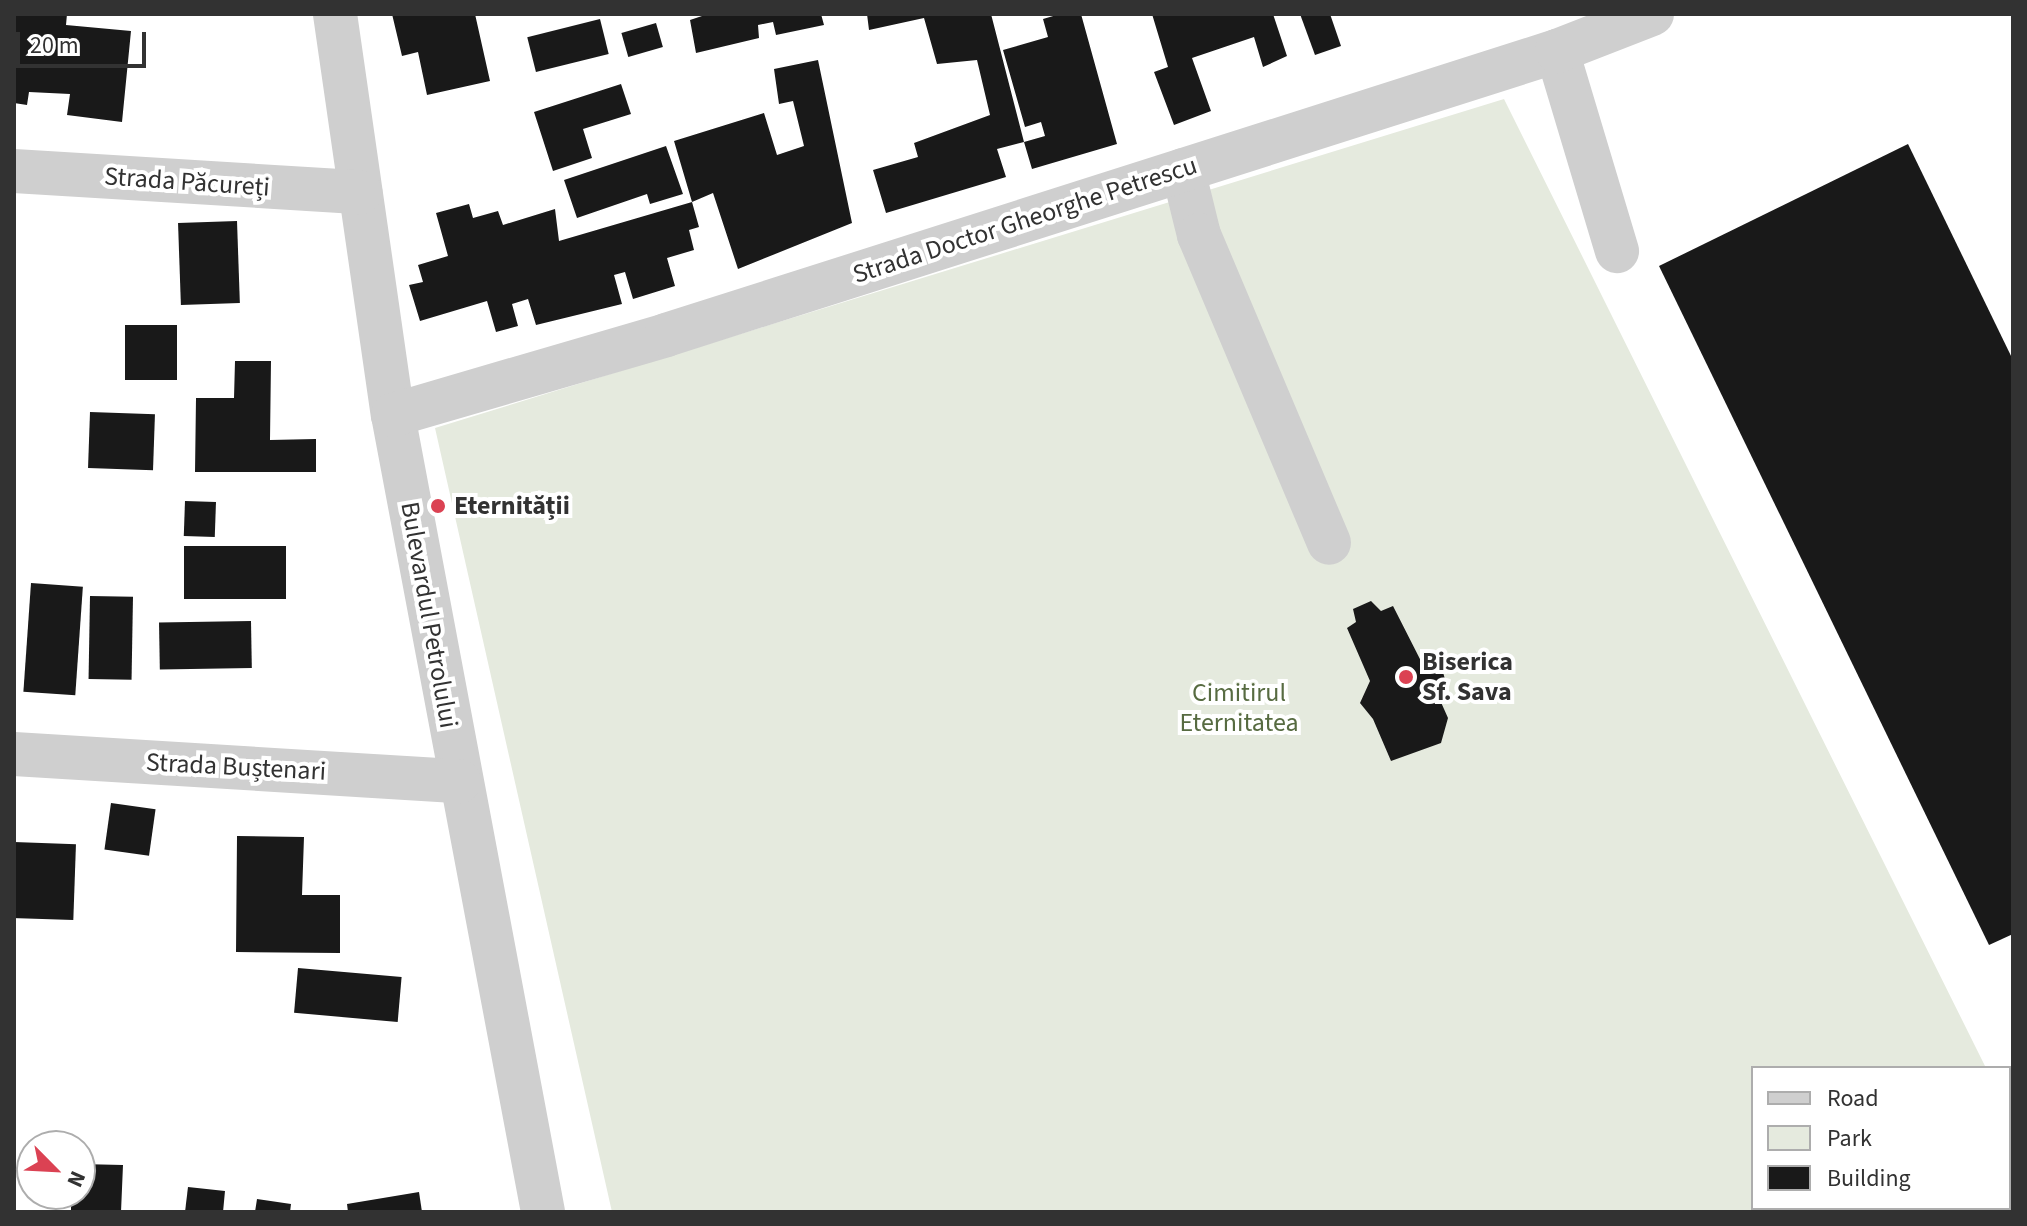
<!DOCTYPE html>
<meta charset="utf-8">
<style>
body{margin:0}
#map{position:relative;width:2027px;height:1226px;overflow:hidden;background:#fff;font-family:"Source Sans 3",sans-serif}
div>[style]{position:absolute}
.green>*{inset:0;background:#e5eade}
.building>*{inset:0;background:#191919;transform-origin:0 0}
.minor>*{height:44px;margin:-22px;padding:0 22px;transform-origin:22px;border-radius:22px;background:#cfcfcf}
.dots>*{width:22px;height:22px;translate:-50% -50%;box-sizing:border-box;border:4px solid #fff;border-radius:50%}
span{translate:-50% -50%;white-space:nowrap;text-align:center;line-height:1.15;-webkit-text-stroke:8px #fff;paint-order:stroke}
.street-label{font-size:26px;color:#323232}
.poi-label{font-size:26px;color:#323232;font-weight:700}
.left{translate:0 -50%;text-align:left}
.park-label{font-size:26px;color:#576b41}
.frame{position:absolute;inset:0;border:16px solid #323232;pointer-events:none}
.legend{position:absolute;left:1751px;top:1066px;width:260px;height:144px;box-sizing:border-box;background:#fff;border:2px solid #adadad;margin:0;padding:10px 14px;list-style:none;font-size:24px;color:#323232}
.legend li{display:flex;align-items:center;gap:16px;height:40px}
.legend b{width:40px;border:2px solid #adadad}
.north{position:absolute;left:16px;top:1130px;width:80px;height:80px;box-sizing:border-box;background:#fff;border:2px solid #adadad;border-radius:50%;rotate:114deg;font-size:22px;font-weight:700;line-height:32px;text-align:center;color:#323232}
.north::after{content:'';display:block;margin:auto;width:28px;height:36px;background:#db4253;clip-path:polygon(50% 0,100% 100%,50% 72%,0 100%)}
.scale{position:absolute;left:16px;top:32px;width:130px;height:36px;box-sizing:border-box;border:4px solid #323232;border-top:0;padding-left:10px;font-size:24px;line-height:28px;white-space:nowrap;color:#323232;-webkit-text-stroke:6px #fff;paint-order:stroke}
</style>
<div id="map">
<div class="green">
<i style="clip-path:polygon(1504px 99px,1986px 1068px,1753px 1068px,1753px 1208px,2009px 1208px,2009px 1113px,2013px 1212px,612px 1212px,435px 428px)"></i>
</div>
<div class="building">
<i style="clip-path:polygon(14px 14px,67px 14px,66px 25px,131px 31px,122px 122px,67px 115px,70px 94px,29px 92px,27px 105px,14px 103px)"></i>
<i style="clip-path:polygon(392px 14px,475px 14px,490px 81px,427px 95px,418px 52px,402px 56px)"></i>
<i style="clip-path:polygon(708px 14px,821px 14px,824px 25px,776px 35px,773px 22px,758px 25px,759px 38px,696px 53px,690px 20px)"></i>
<i style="clip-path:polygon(867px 14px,991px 14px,1024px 142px,997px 149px,1006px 177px,886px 213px,873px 170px,918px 157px,914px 143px,990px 115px,977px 60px,937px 64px,924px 18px,869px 30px)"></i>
<i style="clip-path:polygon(1060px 14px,1081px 14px,1117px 144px,1032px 169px,1024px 142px,1045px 136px,1041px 122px,1025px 127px,1003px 50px,1048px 37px,1043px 19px)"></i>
<i style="clip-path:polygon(1152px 14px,1273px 14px,1287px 56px,1263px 67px,1254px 37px,1192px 58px,1211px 111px,1174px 125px,1154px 72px,1168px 67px)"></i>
<i style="clip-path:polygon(1300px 14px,1330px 14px,1341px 46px,1315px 55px)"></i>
<i style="left:600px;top:19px;width:36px;height:75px;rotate:76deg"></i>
<i style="left:656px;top:23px;width:25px;height:36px;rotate:74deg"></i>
<i style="clip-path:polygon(818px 60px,852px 223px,738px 269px,713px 193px,692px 202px,674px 141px,764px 113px,777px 155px,804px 146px,793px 101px,779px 104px,774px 69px)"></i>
<i style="clip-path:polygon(621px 84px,631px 114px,583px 129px,592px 158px,553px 171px,534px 112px)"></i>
<i style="clip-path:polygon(1908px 144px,2013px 360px,2013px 934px,1989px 945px,1659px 266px)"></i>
<i style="clip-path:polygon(666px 146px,683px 194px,650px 204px,647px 194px,577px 218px,564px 180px)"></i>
<i style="clip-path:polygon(692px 202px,699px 227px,689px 230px,694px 250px,667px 258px,675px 286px,633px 299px,625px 272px,614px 275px,622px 304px,536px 325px,528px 299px,512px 304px,518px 326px,496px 332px,487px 301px,420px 321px,409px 285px,423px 282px,418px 265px,448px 256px,436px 213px,469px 204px,473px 218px,498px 211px,503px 225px,555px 209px,559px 241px)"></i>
<i style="left:237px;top:221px;width:82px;height:59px;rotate:88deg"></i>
<i style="left:125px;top:325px;width:52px;height:55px"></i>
<i style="clip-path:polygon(235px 361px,271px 361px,270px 440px,316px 439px,316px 472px,195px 472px,196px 398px,234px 398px)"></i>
<i style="left:90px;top:412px;width:65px;height:56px;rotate:2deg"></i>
<i style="left:185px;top:501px;width:31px;height:35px;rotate:2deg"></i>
<i style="left:184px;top:546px;width:102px;height:53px"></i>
<i style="left:31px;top:583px;width:52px;height:109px;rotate:4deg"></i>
<i style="left:90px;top:596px;width:43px;height:83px;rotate:1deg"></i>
<i style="clip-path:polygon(1371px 601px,1381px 611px,1393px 606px,1424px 667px,1443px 672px,1447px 687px,1440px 700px,1448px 718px,1441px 743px,1391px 761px,1373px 719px,1360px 703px,1370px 681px,1347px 628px,1356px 622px,1353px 609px)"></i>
<i style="left:251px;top:621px;width:47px;height:92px;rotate:89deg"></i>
<i style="left:111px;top:803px;width:45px;height:47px;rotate:8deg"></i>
<i style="clip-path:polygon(237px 836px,304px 837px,302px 895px,340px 895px,340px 953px,236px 952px)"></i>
<i style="left:14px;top:842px;width:62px;height:76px;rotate:2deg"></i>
<i style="left:298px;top:968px;width:104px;height:45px;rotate:5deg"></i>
<i style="clip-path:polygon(80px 1164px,123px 1165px,121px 1212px,71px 1212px,71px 1194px,80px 1194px)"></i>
<i style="clip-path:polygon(188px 1187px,225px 1191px,223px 1212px,185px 1212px)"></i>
<i style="clip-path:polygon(419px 1192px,422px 1212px,348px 1212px,347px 1204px)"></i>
<i style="clip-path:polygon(257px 1199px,291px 1204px,290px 1212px,255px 1212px)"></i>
</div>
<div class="minor">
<i style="left:335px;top:14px;width:405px;rotate:81.8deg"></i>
<i style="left:393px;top:415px;width:811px;rotate:79.34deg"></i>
<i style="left:1557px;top:51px;width:209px;rotate:73.3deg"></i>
<i style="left:1183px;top:170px;width:67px;rotate:76.2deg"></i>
<i style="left:1199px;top:235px;width:334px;rotate:67.1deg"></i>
<i style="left:14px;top:171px;width:347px;rotate:3.5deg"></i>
<i style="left:393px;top:415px;width:284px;rotate:-16.3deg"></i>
<i style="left:666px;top:335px;width:935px;rotate:-17.68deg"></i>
<i style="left:1557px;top:51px;width:102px;rotate:-21.3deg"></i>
<i style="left:14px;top:754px;width:446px;rotate:3.5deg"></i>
</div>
<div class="dots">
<i style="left:438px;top:506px;background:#db4253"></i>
<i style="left:1406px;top:677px;background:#db4253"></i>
</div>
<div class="street-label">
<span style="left:187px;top:182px;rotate:4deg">Strada Păcureți</span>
<span style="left:1025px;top:220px;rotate:-18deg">Strada Doctor Gheorghe Petrescu</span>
<span style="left:429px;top:615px;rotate:80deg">Bulevardul Petrolului</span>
<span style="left:236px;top:767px;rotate:3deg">Strada Buștenari</span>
</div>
<div class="poi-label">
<span class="left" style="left:454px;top:506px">Eternității</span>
<span class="left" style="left:1422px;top:677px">Biserica<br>Sf. Sava</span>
</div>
<div class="park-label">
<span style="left:1239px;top:708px">Cimitirul<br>Eternitatea</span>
</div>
<div class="frame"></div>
<ul class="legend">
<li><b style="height:10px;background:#cfcfcf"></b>Road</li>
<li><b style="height:22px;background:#e5eade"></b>Park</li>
<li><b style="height:22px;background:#191919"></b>Building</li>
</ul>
<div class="north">N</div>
<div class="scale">20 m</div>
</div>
